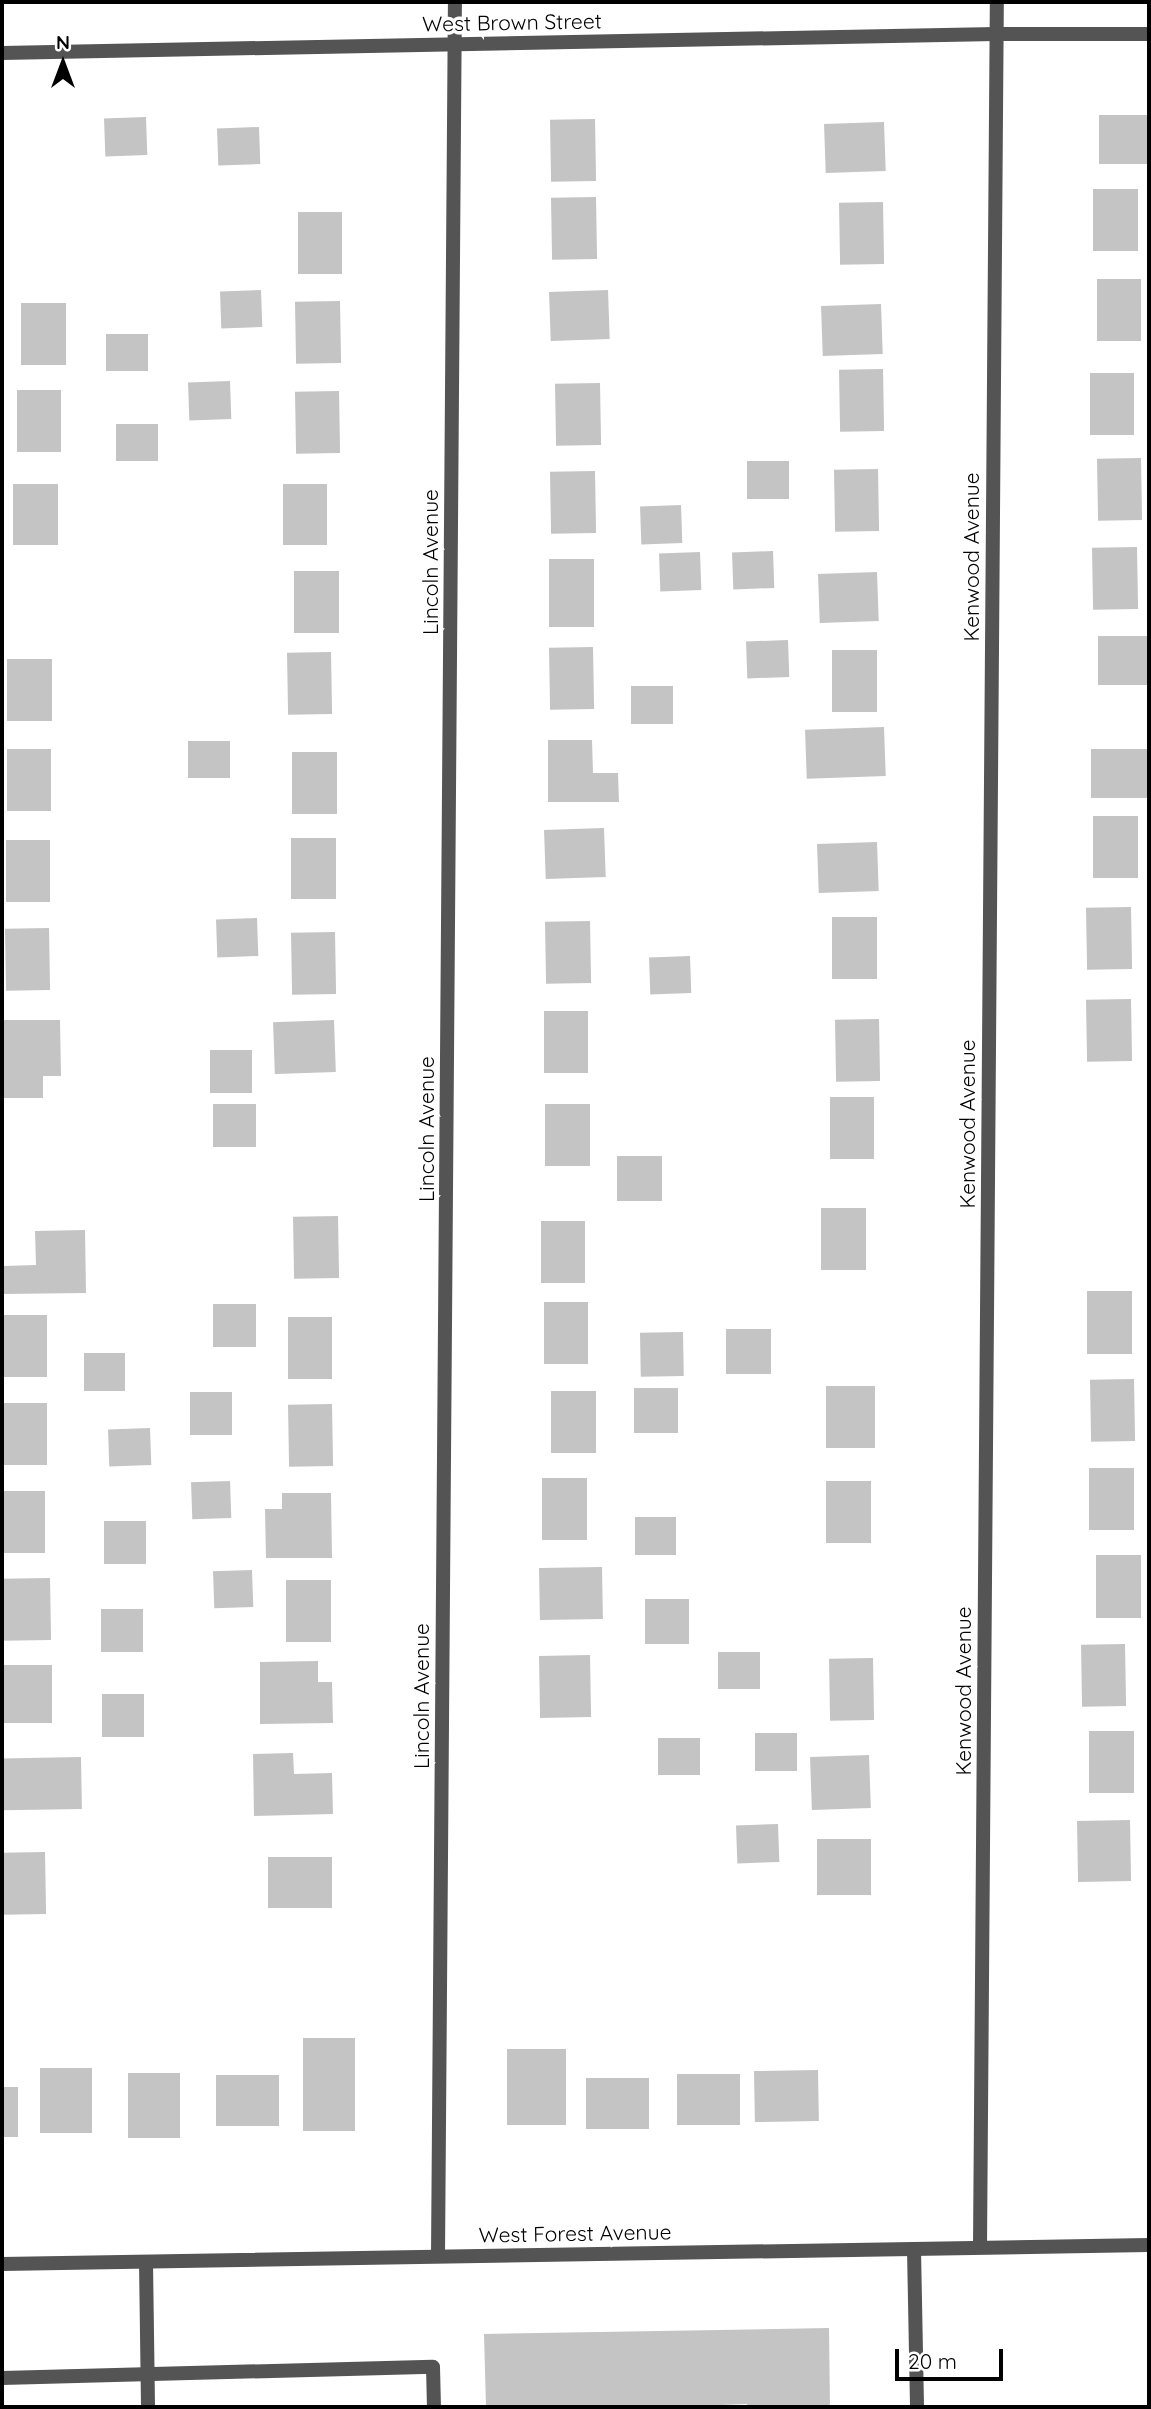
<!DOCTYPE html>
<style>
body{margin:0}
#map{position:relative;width:1151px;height:2409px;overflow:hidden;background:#fff;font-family:Quicksand,sans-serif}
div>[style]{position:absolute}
.building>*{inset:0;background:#c4c4c4;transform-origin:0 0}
.service>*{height:14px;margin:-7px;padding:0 7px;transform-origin:7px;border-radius:7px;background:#545454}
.minor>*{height:14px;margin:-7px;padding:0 7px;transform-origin:7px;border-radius:7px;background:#545454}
span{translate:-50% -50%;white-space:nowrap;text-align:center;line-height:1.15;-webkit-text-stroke:7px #fff;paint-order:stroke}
.street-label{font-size:21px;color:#000}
.frame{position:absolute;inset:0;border:4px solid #000;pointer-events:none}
.north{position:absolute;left:28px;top:28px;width:70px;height:70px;-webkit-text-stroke:5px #fff;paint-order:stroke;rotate:0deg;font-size:19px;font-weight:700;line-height:28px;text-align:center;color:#000}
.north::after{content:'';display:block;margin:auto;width:24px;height:32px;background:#000;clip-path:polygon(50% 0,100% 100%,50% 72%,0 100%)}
.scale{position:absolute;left:895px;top:2349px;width:108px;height:32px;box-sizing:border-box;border:4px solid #000;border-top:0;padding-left:9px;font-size:21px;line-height:24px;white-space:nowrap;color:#000;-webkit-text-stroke:5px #fff;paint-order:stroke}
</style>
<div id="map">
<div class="building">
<i style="left:1149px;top:115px;width:49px;height:50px;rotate:90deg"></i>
<i style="left:146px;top:117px;width:38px;height:42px;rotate:88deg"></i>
<i style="left:595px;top:119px;width:62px;height:45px;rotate:89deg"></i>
<i style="left:884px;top:122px;width:49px;height:60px;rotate:88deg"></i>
<i style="left:259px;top:127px;width:37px;height:42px;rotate:88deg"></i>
<i style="left:1138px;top:189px;width:62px;height:45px;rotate:90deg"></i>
<i style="left:596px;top:197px;width:62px;height:45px;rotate:89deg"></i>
<i style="left:883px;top:202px;width:62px;height:44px;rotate:89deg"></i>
<i style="left:298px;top:212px;width:44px;height:62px"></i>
<i style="left:1097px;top:279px;width:44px;height:62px"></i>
<i style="left:261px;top:290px;width:37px;height:41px;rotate:88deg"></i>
<i style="left:608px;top:290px;width:49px;height:59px;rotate:88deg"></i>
<i style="left:340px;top:301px;width:62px;height:45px;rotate:89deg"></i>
<i style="left:21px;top:303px;width:45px;height:62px"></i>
<i style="left:881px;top:304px;width:50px;height:60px;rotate:88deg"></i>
<i style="left:148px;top:334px;width:37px;height:42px;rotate:90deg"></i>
<i style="left:883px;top:369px;width:62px;height:44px;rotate:89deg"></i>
<i style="left:1090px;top:373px;width:44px;height:62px"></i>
<i style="left:230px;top:381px;width:38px;height:42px;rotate:88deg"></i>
<i style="left:600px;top:383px;width:62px;height:45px;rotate:89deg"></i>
<i style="left:17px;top:390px;width:44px;height:62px"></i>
<i style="left:339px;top:391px;width:62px;height:44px;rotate:89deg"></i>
<i style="left:158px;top:424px;width:37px;height:42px;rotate:90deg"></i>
<i style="left:1141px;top:458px;width:62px;height:44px;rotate:89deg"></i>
<i style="left:789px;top:461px;width:38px;height:42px;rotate:90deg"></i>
<i style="left:878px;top:469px;width:62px;height:44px;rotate:89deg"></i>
<i style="left:595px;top:471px;width:62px;height:45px;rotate:89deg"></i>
<i style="left:13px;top:484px;width:45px;height:61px"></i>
<i style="left:283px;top:484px;width:44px;height:61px"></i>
<i style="left:681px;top:505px;width:38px;height:41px;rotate:88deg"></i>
<i style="left:1137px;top:547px;width:62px;height:45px;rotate:89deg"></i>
<i style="left:773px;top:551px;width:37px;height:41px;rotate:88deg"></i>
<i style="left:700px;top:552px;width:38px;height:41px;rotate:88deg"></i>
<i style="left:549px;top:559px;width:45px;height:68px"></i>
<i style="left:294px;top:571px;width:45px;height:62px"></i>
<i style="left:877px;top:572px;width:49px;height:59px;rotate:88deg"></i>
<i style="left:1149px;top:636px;width:49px;height:51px;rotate:90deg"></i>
<i style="left:788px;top:640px;width:37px;height:42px;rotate:88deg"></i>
<i style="left:593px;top:647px;width:62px;height:44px;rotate:89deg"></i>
<i style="left:877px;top:650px;width:62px;height:45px;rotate:90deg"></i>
<i style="left:331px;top:652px;width:62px;height:44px;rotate:89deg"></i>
<i style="left:52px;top:659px;width:62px;height:45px;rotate:90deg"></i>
<i style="left:631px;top:686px;width:42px;height:38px"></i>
<i style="left:884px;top:727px;width:49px;height:79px;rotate:88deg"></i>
<i style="clip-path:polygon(548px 740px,592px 740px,593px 773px,618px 773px,619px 802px,548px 802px)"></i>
<i style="left:230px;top:741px;width:37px;height:42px;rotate:90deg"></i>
<i style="left:7px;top:749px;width:44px;height:62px"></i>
<i style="left:1149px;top:749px;width:49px;height:58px;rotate:90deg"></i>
<i style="left:292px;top:752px;width:45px;height:62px"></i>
<i style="left:1093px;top:816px;width:45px;height:62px"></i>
<i style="left:604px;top:828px;width:49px;height:60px;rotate:88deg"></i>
<i style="left:291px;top:838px;width:45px;height:61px"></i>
<i style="left:6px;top:840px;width:44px;height:62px"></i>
<i style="left:877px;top:842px;width:49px;height:60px;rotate:88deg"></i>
<i style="left:1131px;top:907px;width:62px;height:45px;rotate:89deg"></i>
<i style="left:832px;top:917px;width:45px;height:62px"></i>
<i style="left:257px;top:918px;width:38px;height:41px;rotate:88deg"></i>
<i style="left:590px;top:921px;width:62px;height:45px;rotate:89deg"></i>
<i style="left:49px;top:928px;width:62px;height:44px;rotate:89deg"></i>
<i style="left:335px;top:932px;width:62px;height:44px;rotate:89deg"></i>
<i style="left:690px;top:956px;width:37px;height:41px;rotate:88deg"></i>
<i style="left:1131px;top:999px;width:62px;height:45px;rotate:89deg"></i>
<i style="left:544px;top:1011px;width:44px;height:62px"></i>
<i style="left:879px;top:1019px;width:62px;height:44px;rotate:89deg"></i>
<i style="clip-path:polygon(4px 1020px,60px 1020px,61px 1076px,43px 1076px,43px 1098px,2px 1098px)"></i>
<i style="left:334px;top:1020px;width:52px;height:61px;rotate:88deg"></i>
<i style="left:252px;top:1050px;width:43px;height:42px;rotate:90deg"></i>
<i style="left:830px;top:1097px;width:44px;height:62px"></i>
<i style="left:213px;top:1104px;width:43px;height:43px"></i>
<i style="left:545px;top:1104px;width:45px;height:62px"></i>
<i style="left:617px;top:1156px;width:45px;height:45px"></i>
<i style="left:821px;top:1208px;width:45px;height:62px"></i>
<i style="left:338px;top:1216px;width:62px;height:45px;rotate:89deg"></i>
<i style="left:541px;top:1221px;width:44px;height:62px"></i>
<i style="clip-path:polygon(85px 1230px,86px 1293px,4px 1294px,4px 1266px,36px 1265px,35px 1231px)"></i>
<i style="left:1087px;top:1291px;width:45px;height:63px"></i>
<i style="left:544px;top:1302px;width:44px;height:62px"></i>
<i style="left:256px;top:1304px;width:43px;height:43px;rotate:90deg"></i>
<i style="left:47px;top:1315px;width:62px;height:45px;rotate:90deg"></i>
<i style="left:288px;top:1317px;width:44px;height:62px"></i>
<i style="left:771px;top:1329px;width:45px;height:45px;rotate:90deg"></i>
<i style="left:683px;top:1332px;width:44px;height:43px;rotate:89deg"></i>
<i style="left:84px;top:1353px;width:41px;height:38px"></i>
<i style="left:1134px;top:1379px;width:62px;height:44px;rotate:89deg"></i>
<i style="left:826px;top:1386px;width:49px;height:62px"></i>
<i style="left:678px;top:1388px;width:45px;height:44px;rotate:90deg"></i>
<i style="left:596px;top:1391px;width:62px;height:45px;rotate:90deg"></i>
<i style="left:190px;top:1392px;width:42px;height:43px"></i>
<i style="left:2px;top:1403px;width:45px;height:62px"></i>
<i style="left:332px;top:1404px;width:62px;height:44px;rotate:89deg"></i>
<i style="left:150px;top:1428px;width:37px;height:42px;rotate:88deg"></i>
<i style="left:1134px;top:1468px;width:62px;height:45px;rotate:90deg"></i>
<i style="left:587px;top:1478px;width:62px;height:45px;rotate:90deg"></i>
<i style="left:230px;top:1481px;width:37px;height:39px;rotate:88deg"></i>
<i style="left:871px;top:1481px;width:62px;height:45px;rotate:90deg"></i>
<i style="left:2px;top:1491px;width:43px;height:62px"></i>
<i style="clip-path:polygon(282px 1493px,331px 1493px,332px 1558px,266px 1558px,265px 1509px,282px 1509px)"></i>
<i style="left:635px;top:1517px;width:41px;height:38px"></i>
<i style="left:104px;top:1521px;width:42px;height:43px"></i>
<i style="left:1096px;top:1555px;width:45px;height:63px"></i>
<i style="left:602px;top:1567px;width:52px;height:63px;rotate:89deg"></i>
<i style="left:252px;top:1570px;width:37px;height:39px;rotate:88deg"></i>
<i style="left:50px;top:1578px;width:62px;height:48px;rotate:89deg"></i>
<i style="left:331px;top:1580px;width:62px;height:45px;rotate:90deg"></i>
<i style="left:645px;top:1599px;width:44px;height:45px"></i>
<i style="left:101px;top:1609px;width:42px;height:43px"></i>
<i style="left:1125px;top:1644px;width:62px;height:44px;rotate:89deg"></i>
<i style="left:760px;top:1652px;width:37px;height:42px;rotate:90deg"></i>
<i style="left:590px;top:1655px;width:62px;height:51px;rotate:89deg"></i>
<i style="left:873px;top:1658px;width:62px;height:44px;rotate:89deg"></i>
<i style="clip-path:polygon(318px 1661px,318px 1682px,332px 1682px,333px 1723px,260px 1724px,260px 1662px)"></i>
<i style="left:52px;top:1665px;width:58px;height:50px;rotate:90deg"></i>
<i style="left:144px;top:1694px;width:43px;height:42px;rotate:90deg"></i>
<i style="left:1134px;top:1731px;width:62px;height:45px;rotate:90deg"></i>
<i style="left:797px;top:1733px;width:38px;height:42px;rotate:90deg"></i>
<i style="left:700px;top:1738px;width:37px;height:42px;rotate:90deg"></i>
<i style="clip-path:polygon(293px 1753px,294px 1774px,332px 1773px,333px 1814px,254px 1816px,253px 1754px)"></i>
<i style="left:869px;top:1755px;width:53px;height:59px;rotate:88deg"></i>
<i style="left:81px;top:1757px;width:52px;height:79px;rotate:89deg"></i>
<i style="left:1130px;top:1820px;width:61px;height:53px;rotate:89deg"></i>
<i style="left:778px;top:1824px;width:38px;height:42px;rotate:88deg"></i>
<i style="left:817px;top:1839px;width:54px;height:56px"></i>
<i style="left:45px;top:1852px;width:62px;height:43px;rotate:89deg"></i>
<i style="left:268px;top:1857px;width:64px;height:51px"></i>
<i style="left:303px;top:2038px;width:52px;height:93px"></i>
<i style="left:507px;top:2049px;width:59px;height:76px"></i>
<i style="left:40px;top:2068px;width:52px;height:65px"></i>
<i style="left:818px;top:2070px;width:51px;height:64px;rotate:89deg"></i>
<i style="left:128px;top:2073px;width:52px;height:65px"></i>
<i style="left:740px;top:2074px;width:51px;height:63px;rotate:90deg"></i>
<i style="left:216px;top:2075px;width:63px;height:51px"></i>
<i style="left:586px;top:2078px;width:63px;height:51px"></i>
<i style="left:2px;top:2087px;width:16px;height:50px"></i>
<i style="clip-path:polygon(829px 2328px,830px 2407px,747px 2407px,747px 2404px,672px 2407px,486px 2407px,484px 2334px)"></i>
</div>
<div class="service">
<i style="left:914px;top:2249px;width:158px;rotate:88.9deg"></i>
<i style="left:146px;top:2262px;width:145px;rotate:89.2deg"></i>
<i style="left:2px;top:2378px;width:431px;rotate:-1.5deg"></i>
<i style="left:433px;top:2367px;width:40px;rotate:88.6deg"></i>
</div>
<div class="minor">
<i style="left:2px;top:53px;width:994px;rotate:-1.1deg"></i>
<i style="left:996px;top:34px;width:153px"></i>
<i style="left:980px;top:2246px;width:2244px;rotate:-89.57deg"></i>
<i style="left:438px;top:2256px;width:2254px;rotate:-89.57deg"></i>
<i style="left:2px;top:2264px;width:1147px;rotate:-0.95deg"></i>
</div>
<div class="street-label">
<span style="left:512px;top:22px;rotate:-1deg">West Brown Street</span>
<span style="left:971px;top:557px;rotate:-90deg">Kenwood Avenue</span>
<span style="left:430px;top:562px;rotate:-90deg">Lincoln Avenue</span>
<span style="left:967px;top:1124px;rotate:-90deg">Kenwood Avenue</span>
<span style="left:426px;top:1129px;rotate:-90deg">Lincoln Avenue</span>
<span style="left:963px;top:1691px;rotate:-90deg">Kenwood Avenue</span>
<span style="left:421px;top:1696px;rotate:-90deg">Lincoln Avenue</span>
<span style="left:575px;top:2233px;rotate:-1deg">West Forest Avenue</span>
</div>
<div class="frame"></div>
<div class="north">N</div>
<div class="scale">20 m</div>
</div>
